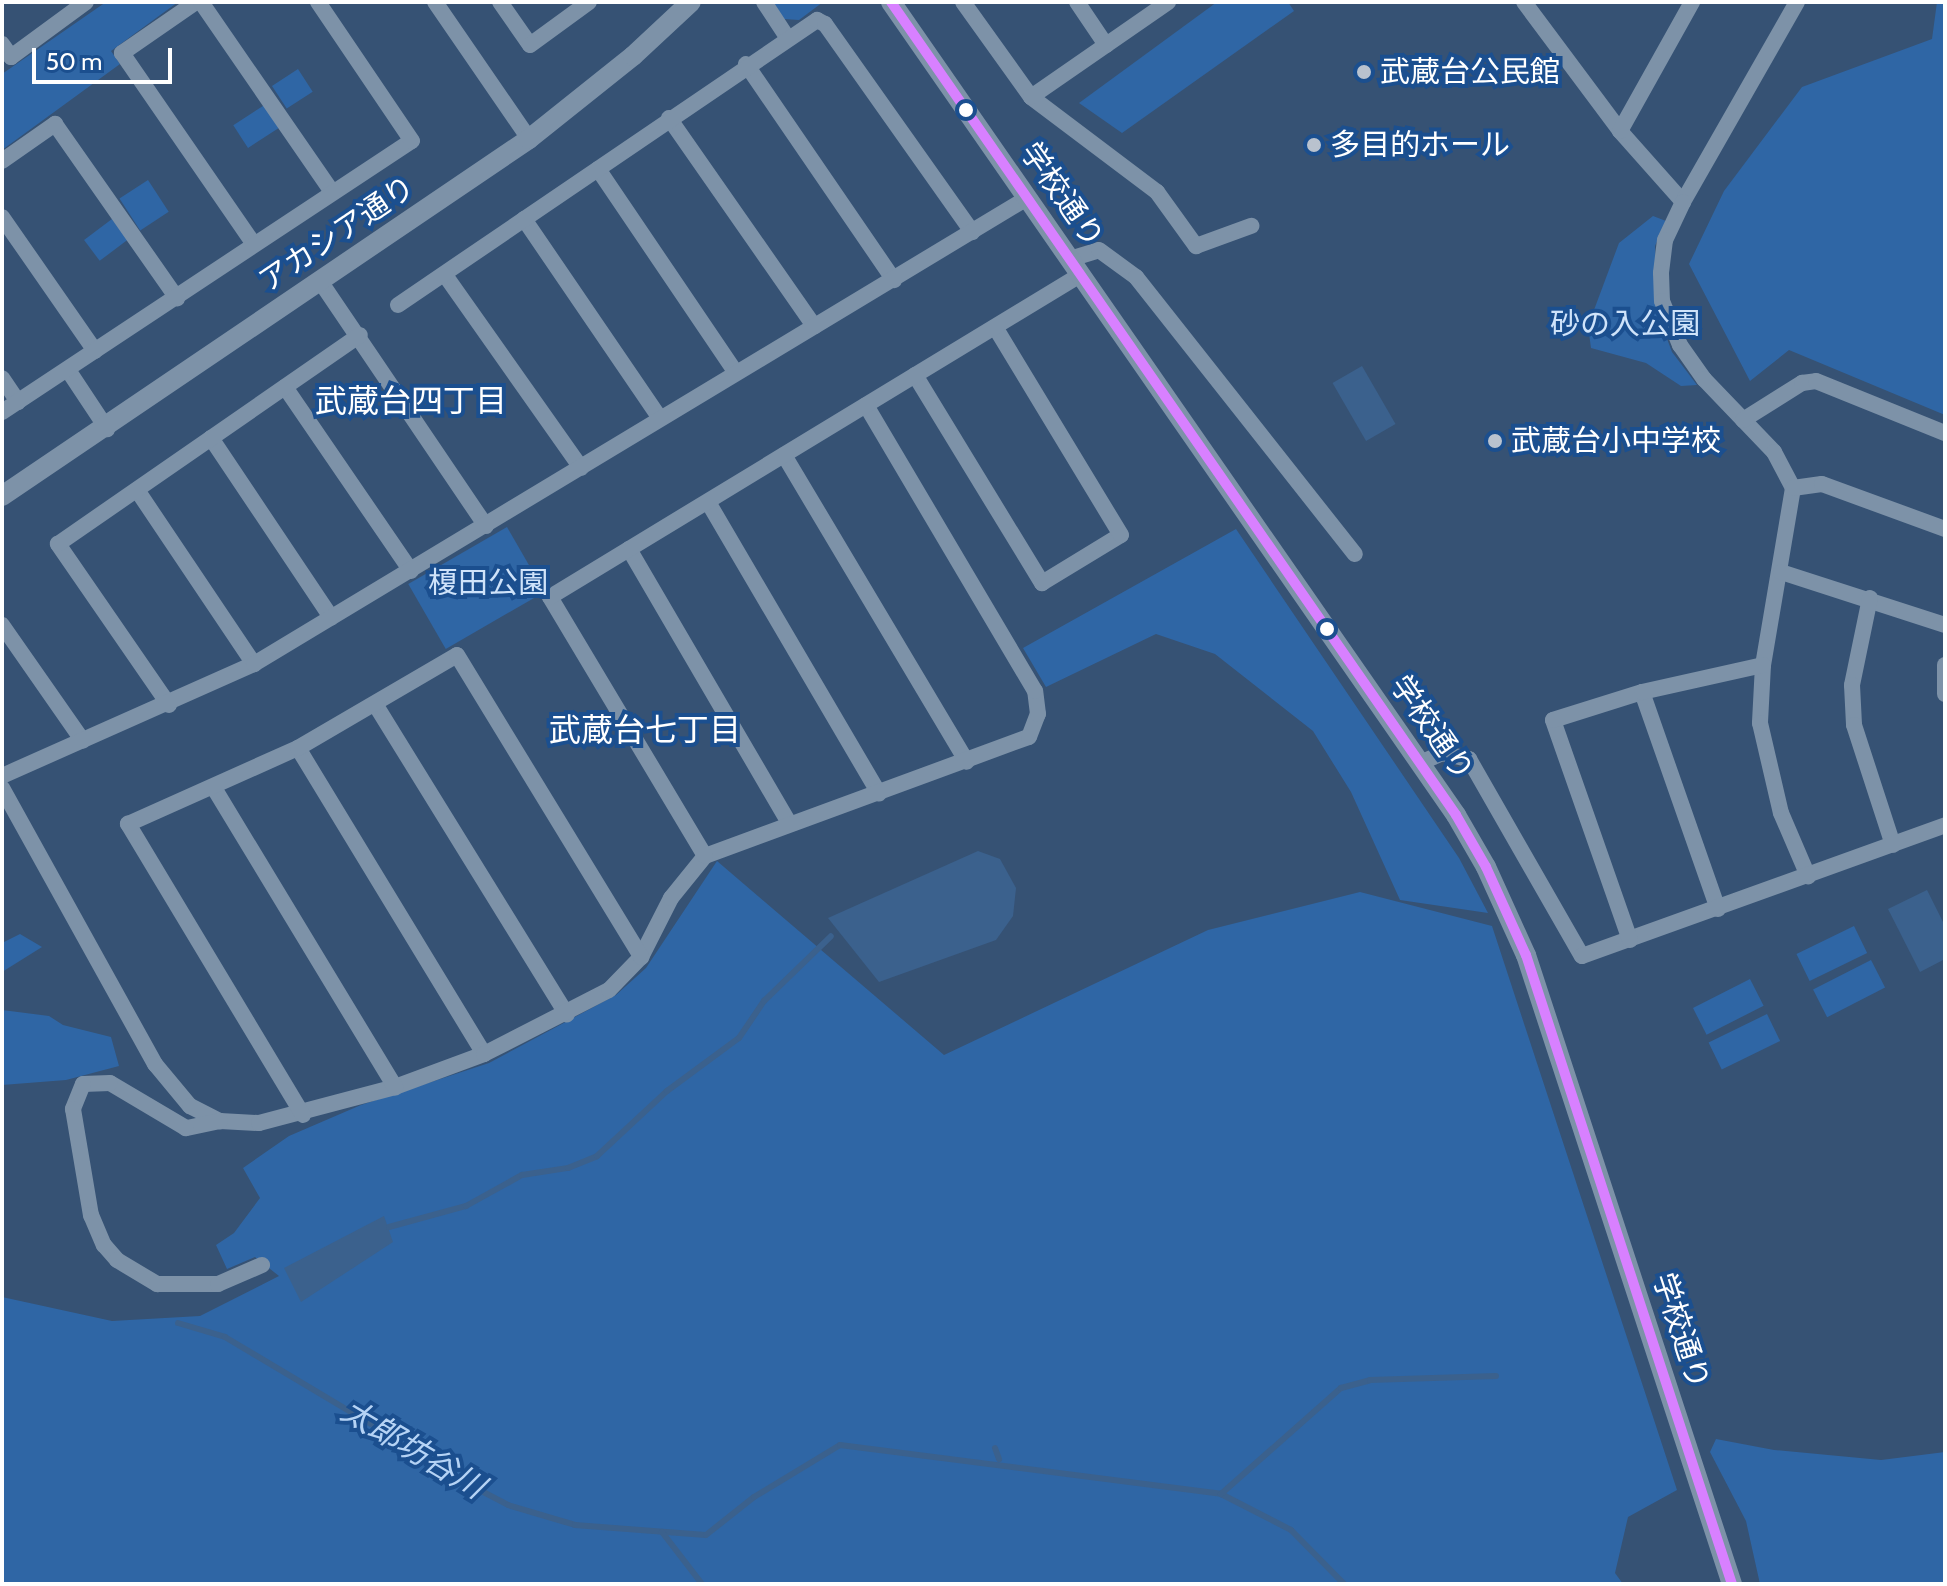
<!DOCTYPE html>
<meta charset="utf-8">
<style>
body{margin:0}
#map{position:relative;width:1947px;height:1586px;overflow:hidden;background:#365274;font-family:Cabin,"Noto Sans JP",sans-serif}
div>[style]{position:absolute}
.green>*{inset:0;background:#2f66a5;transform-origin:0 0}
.water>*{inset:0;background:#3b618d;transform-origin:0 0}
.stream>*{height:6px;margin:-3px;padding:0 3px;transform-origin:3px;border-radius:3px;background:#3b618d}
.minor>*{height:16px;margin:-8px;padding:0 8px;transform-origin:8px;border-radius:8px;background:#7d92a8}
.tertiary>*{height:20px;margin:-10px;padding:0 10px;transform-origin:10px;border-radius:10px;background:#7d92a8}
.bus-1>*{height:10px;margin:-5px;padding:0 5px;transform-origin:5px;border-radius:5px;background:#d880ff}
.dots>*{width:22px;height:22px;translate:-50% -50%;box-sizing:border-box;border:4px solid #1b4f8f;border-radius:50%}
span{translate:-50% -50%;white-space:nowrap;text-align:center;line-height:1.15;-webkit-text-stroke:8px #1b4f8f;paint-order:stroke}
.poi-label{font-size:30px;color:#fff}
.left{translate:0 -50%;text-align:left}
.street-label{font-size:30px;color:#fff}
.park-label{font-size:30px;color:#cfe3fa}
.neighbourhood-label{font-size:32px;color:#fff}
.water-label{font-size:32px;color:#b5d3f5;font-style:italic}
.frame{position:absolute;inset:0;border:4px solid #fff;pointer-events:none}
.scale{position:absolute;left:32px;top:48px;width:140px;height:36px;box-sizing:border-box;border:4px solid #fff;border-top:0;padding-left:10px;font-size:24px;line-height:28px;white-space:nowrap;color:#fff;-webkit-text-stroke:6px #1b4f8f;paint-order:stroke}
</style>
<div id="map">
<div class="green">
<i style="clip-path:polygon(106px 2px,178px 2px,111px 51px,120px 64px,2px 150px,2px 74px)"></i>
<i style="clip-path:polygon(773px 2px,823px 2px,799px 20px,784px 19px)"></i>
<i style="clip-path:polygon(1217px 2px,1288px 2px,1294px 11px,1122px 133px,1079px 103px)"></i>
<i style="clip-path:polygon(1937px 2px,1945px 2px,1945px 415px,1789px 350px,1750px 381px,1689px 264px,1724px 191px,1802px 87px,1932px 39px)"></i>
<i style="left:298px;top:69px;width:27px;height:31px;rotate:57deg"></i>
<i style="left:266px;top:104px;width:27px;height:39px;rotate:57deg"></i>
<i style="left:148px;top:180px;width:38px;height:34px;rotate:57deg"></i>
<i style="clip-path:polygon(1653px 216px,1666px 221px,1655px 246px,1660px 320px,1672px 352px,1697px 385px,1681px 386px,1646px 363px,1591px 348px,1588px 326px,1619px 243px)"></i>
<i style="left:112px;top:219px;width:26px;height:35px;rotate:53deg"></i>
<i style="left:507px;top:527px;width:75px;height:114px;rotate:60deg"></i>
<i style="clip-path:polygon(1236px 529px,1459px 858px,1488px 913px,1400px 900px,1351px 792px,1313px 731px,1215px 654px,1156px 634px,1046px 687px,1023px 648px)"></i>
<i style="clip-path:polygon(717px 861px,944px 1055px,1208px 930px,1360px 892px,1492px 926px,1677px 1490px,1628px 1517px,1615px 1573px,1623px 1584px,2px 1584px,2px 1297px,112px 1321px,200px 1316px,279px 1276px,255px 1257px,227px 1269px,216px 1245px,234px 1233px,260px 1198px,243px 1168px,289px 1136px,361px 1105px,489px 1063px,616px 995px,646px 968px)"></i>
<i style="left:1854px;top:926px;width:30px;height:64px;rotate:64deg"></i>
<i style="clip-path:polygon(20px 934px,42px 947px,2px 972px,2px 943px)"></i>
<i style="left:1871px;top:960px;width:31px;height:65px;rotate:63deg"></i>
<i style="left:1750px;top:979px;width:30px;height:64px;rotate:63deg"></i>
<i style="clip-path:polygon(2px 1010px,49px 1016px,63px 1025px,111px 1037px,119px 1066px,66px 1080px,2px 1085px)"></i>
<i style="left:1767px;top:1014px;width:30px;height:65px;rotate:64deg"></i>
<i style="clip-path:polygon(1716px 1439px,1774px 1450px,1881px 1460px,1945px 1452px,1945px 1584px,1760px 1584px,1746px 1521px,1710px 1452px)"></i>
</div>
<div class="water">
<i style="left:1362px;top:366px;width:67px;height:34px;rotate:60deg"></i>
<i style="clip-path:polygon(978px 851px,1000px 859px,1016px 888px,1013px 916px,996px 940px,879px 982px,828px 918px)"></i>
<i style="clip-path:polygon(1927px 890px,1945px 926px,1945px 959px,1920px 972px,1888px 909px)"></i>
<i style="clip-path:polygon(384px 1216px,393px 1242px,301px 1302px,284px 1268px)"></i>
</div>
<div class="stream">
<i style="left:389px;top:1227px;width:80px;rotate:-15.3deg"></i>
<i style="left:466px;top:1206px;width:64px;rotate:-29deg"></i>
<i style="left:522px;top:1175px;width:47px;rotate:-8.7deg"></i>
<i style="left:568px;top:1168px;width:31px;rotate:-22deg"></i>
<i style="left:597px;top:1156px;width:96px;rotate:-42.9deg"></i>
<i style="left:667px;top:1091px;width:89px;rotate:-36.4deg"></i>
<i style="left:739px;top:1038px;width:45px;rotate:-56deg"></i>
<i style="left:764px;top:1001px;width:93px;rotate:-44.1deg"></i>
<i style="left:178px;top:1323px;width:49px;rotate:16.6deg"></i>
<i style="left:225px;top:1337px;width:187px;rotate:30.8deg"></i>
<i style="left:386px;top:1433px;width:36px;rotate:39deg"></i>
<i style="left:414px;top:1456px;width:106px;rotate:27.5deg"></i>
<i style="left:508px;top:1505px;width:70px;rotate:16.6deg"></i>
<i style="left:575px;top:1525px;width:131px;rotate:4.4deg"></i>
<i style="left:706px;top:1535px;width:61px;rotate:-38.4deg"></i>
<i style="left:754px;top:1497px;width:100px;rotate:-31.2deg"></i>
<i style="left:840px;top:1445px;width:384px;rotate:7.3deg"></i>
<i style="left:1221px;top:1494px;width:79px;rotate:27.2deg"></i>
<i style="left:1291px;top:1530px;width:76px;rotate:45.5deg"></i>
<i style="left:995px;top:1448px;width:12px;rotate:70deg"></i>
<i style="left:1221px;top:1494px;width:160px;rotate:-41.5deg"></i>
<i style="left:1341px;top:1388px;width:30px;rotate:-15deg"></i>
<i style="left:1370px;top:1380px;width:126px;rotate:-1.8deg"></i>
<i style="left:662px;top:1532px;width:66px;rotate:52.4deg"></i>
</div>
<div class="minor">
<i style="left:196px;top:2px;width:90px;rotate:145.4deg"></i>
<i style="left:122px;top:53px;width:232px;rotate:55.4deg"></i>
<i style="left:201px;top:2px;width:231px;rotate:55.4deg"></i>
<i style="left:435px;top:2px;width:166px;rotate:55.5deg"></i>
<i style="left:500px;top:2px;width:52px;rotate:55.1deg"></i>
<i style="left:530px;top:45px;width:73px;rotate:-36.1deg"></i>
<i style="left:764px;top:2px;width:42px;rotate:56.7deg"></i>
<i style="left:963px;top:2px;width:117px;rotate:54.4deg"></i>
<i style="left:1031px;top:97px;width:158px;rotate:37deg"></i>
<i style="left:1157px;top:192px;width:67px;rotate:54.2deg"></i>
<i style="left:1196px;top:246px;width:59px;rotate:-20deg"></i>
<i style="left:1077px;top:2px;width:52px;rotate:56deg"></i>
<i style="left:1524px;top:2px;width:161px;rotate:53.3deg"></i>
<i style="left:1620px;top:131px;width:95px;rotate:48.4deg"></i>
<i style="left:1797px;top:2px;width:230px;rotate:119.7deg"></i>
<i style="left:1683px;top:202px;width:42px;rotate:115.3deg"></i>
<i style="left:1665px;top:240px;width:33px;rotate:97deg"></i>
<i style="left:1661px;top:273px;width:28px;rotate:88deg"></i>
<i style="left:1662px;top:301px;width:48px;rotate:67.8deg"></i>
<i style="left:1680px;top:345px;width:42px;rotate:54.8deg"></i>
<i style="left:1704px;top:379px;width:101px;rotate:46.2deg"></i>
<i style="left:1774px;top:452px;width:41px;rotate:62.2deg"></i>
<i style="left:1793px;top:488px;width:180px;rotate:99.6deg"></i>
<i style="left:1763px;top:665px;width:58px;rotate:93deg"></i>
<i style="left:1760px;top:723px;width:92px;rotate:76.9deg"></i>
<i style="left:1781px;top:813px;width:69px;rotate:66.8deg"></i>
<i style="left:2px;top:44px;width:16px;rotate:55deg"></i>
<i style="left:11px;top:57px;width:93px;rotate:-36.3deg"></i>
<i style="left:746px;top:64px;width:262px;rotate:55.6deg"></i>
<i style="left:1031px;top:97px;width:167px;rotate:-34.7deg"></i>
<i style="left:669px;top:118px;width:254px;rotate:55.1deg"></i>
<i style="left:1620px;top:131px;width:148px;rotate:-60.8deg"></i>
<i style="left:2px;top:161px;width:65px;rotate:-34.9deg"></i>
<i style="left:55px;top:124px;width:213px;rotate:55deg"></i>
<i style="left:598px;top:169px;width:246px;rotate:55.9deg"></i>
<i style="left:2px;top:217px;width:163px;rotate:55.2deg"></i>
<i style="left:524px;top:219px;width:240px;rotate:55.7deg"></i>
<i style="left:1070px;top:259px;width:30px;rotate:-17deg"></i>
<i style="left:1099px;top:250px;width:46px;rotate:36.1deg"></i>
<i style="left:1136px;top:277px;width:353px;rotate:51.7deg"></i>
<i style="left:445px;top:275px;width:236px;rotate:54.8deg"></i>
<i style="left:320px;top:281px;width:296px;rotate:55.9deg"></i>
<i style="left:398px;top:305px;width:507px;rotate:-34.22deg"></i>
<i style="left:817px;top:20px;width:9px;rotate:27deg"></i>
<i style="left:825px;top:24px;width:255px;rotate:54.7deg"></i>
<i style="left:68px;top:370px;width:71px;rotate:56.5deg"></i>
<i style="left:915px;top:375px;width:244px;rotate:58.6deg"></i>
<i style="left:1042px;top:583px;width:92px;rotate:-31.3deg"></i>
<i style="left:1121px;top:535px;width:243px;rotate:-121.2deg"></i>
<i style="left:2px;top:378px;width:29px;rotate:56deg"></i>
<i style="left:285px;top:387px;width:223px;rotate:55.6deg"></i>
<i style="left:2px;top:412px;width:491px;rotate:-33.5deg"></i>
<i style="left:412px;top:141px;width:168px;rotate:-124.1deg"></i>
<i style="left:1743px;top:420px;width:70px;rotate:-32.1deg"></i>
<i style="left:1802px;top:383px;width:14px;rotate:-8deg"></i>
<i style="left:1816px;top:381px;width:139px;rotate:22deg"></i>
<i style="left:211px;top:438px;width:216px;rotate:56.2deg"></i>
<i style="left:784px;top:455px;width:357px;rotate:59.2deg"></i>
<i style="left:1793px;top:488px;width:29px;rotate:-8deg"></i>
<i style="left:1822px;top:484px;width:131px;rotate:20.1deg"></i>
<i style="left:137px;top:490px;width:210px;rotate:56.1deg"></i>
<i style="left:708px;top:502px;width:338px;rotate:59.6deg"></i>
<i style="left:629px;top:549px;width:317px;rotate:59.7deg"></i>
<i style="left:1781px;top:572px;width:172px;rotate:17.9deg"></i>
<i style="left:1870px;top:598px;width:89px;rotate:101.7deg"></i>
<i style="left:1852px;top:685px;width:40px;rotate:87.1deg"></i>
<i style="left:1854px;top:725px;width:126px;rotate:72deg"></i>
<i style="left:2px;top:625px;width:141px;rotate:55.1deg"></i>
<i style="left:1945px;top:665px;width:29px;rotate:90deg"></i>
<i style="left:1642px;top:692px;width:230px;rotate:70.7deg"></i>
<i style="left:375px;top:704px;width:365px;rotate:58.3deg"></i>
<i style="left:169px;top:705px;width:196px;rotate:-124.6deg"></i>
<i style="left:58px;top:544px;width:367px;rotate:-34.7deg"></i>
<i style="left:298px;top:748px;width:358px;rotate:58.7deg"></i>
<i style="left:1420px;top:763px;width:24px;rotate:-24deg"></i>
<i style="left:1442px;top:753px;width:28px;rotate:13deg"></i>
<i style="left:1469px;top:759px;width:227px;rotate:60.2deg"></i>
<i style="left:1582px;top:956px;width:386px;rotate:-19.8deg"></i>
<i style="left:2px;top:776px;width:276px;rotate:-24deg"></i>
<i style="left:254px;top:664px;width:903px;rotate:-31.08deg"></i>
<i style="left:2px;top:788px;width:316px;rotate:61deg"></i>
<i style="left:155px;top:1064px;width:55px;rotate:50.2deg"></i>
<i style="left:190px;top:1106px;width:34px;rotate:27deg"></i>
<i style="left:220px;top:1121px;width:39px;rotate:3deg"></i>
<i style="left:259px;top:1123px;width:141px;rotate:-14.8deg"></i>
<i style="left:395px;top:1087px;width:95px;rotate:-20.3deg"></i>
<i style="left:484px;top:1054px;width:140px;rotate:-27.1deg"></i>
<i style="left:609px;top:990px;width:46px;rotate:-45.9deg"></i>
<i style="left:641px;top:957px;width:66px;rotate:-63deg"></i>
<i style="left:671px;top:898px;width:54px;rotate:-51deg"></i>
<i style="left:705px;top:856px;width:345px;rotate:-20.2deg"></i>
<i style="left:1029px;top:737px;width:25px;rotate:-69deg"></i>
<i style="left:1038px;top:714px;width:23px;rotate:-97deg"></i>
<i style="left:1035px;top:691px;width:332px;rotate:-120.6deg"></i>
<i style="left:214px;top:788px;width:350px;rotate:58.8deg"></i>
<i style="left:705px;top:856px;width:302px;rotate:-120.9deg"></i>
<i style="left:550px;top:597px;width:620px;rotate:-31.28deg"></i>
<i style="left:1630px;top:940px;width:233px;rotate:-109.3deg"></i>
<i style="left:1553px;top:720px;width:93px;rotate:-17.5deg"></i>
<i style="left:1642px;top:692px;width:124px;rotate:-12.6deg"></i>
<i style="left:303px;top:1115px;width:340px;rotate:-121deg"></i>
<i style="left:128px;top:824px;width:186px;rotate:-24.1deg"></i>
<i style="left:298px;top:748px;width:184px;rotate:-30.3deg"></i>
<i style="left:457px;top:655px;width:354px;rotate:58.6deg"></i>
<i style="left:220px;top:1121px;width:35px;rotate:168deg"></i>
<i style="left:186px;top:1128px;width:88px;rotate:-149.4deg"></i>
<i style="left:110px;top:1083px;width:27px;rotate:178deg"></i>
<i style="left:83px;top:1084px;width:27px;rotate:112deg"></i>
<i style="left:73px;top:1109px;width:108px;rotate:80.4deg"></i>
<i style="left:91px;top:1215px;width:33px;rotate:67deg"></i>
<i style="left:104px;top:1245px;width:20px;rotate:49deg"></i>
<i style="left:117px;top:1260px;width:47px;rotate:31deg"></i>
<i style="left:157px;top:1284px;width:61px"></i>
<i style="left:218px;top:1284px;width:48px;rotate:-23.4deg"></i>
</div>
<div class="tertiary">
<i style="left:891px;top:2px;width:990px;rotate:55.2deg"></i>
<i style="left:1456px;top:815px;width:60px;rotate:60deg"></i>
<i style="left:1486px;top:867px;width:97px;rotate:65.6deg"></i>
<i style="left:1526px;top:955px;width:662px;rotate:71.87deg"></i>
<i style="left:2px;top:496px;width:637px;rotate:-34.11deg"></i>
<i style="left:529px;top:139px;width:133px;rotate:-38.6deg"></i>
<i style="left:633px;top:56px;width:79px;rotate:-43deg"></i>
</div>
<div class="bus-1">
<i style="left:891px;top:2px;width:990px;rotate:55.2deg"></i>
<i style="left:1456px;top:815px;width:60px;rotate:60deg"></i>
<i style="left:1486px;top:867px;width:97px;rotate:65.6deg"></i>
<i style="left:1526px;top:955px;width:662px;rotate:71.87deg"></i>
</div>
<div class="dots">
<i style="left:1364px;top:72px;background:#b9c2ce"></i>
<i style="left:966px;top:110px;background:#fff"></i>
<i style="left:1314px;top:145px;background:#b9c2ce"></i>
<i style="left:1495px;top:441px;background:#b9c2ce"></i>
<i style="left:1327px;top:629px;background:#fff"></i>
</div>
<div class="poi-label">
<span class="left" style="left:1380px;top:72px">武蔵台公民館</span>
<span class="left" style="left:1330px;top:145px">多目的ホール</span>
<span class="left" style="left:1511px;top:441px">武蔵台小中学校</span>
</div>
<div class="street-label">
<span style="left:1062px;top:195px;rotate:55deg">学校通り</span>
<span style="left:337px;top:234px;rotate:-34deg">アカシア通り</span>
<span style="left:1432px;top:728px;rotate:55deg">学校通り</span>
<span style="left:1681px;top:1331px;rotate:72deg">学校通り</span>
</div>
<div class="park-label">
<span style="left:1625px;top:324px">砂の入公園</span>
<span style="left:488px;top:583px">榎田公園</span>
</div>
<div class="neighbourhood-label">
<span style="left:411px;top:401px">武蔵台四丁目</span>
<span style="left:645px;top:730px">武蔵台七丁目</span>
</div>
<div class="water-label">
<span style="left:413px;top:1449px;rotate:31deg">太郎坊谷川</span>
</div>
<div class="frame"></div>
<div class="scale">50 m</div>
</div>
